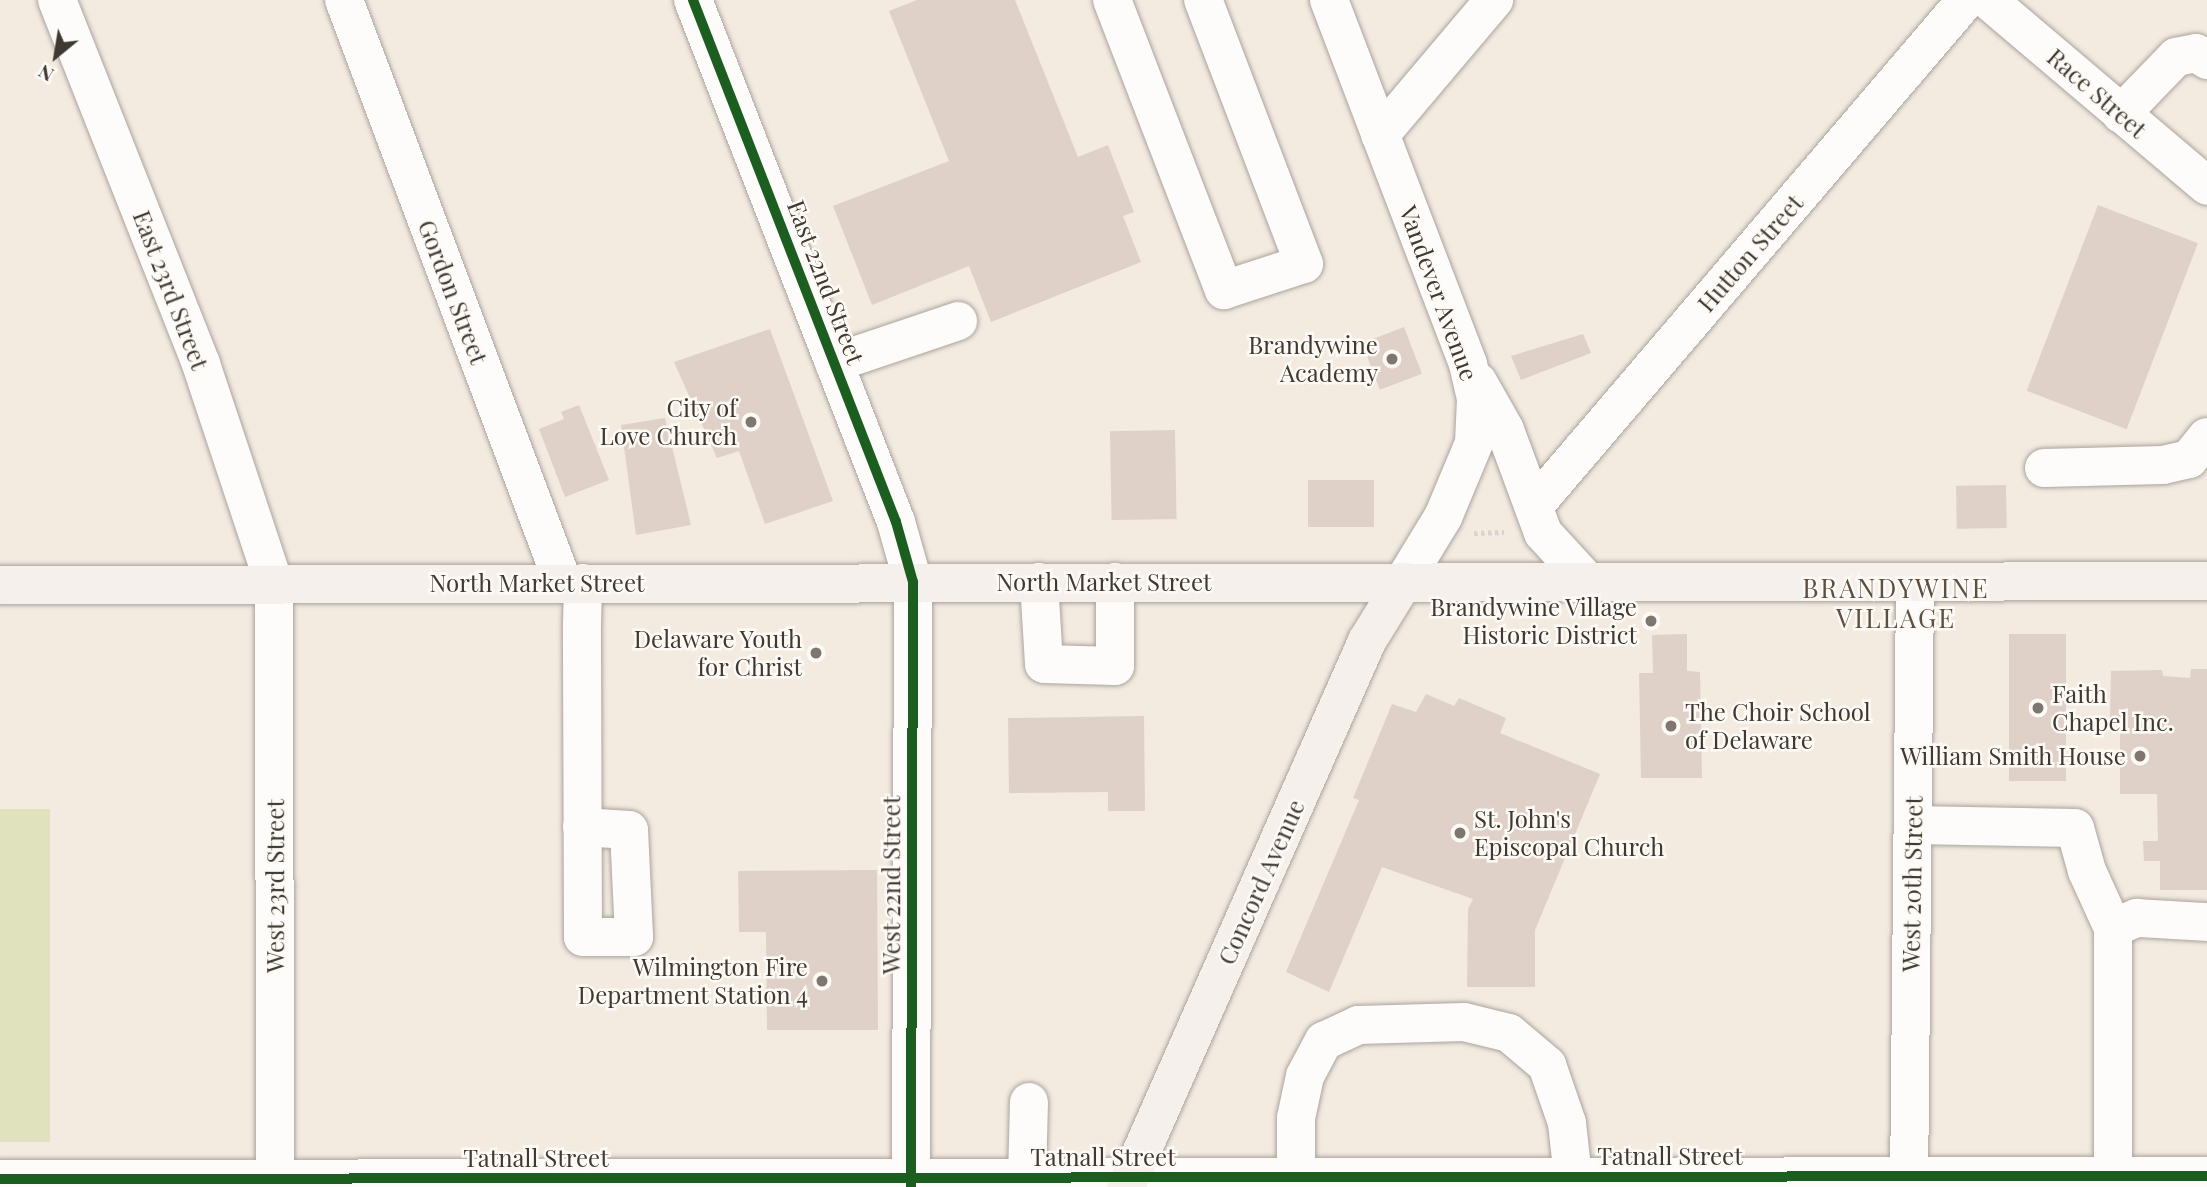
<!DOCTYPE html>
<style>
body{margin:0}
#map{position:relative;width:2207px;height:1187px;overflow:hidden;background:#f3eae0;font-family:"Playfair Display",serif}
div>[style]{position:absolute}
.green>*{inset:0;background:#e0e2bd;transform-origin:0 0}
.building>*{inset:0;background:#dfd1c7;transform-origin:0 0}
.path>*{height:4.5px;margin-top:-2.25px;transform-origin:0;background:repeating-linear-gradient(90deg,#d7d4d1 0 3.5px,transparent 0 7px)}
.roads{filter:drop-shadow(0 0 2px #aba49d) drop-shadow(0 0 2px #aba49d)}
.minor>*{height:38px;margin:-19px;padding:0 19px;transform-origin:19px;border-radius:19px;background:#fdfcfa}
.major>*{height:38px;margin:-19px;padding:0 19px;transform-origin:19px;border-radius:19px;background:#f5f0eb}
.cycleway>*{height:10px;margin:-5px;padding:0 5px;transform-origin:5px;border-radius:5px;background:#1b5e20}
.dots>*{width:19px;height:19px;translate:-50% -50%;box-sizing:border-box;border:4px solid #fdfaf6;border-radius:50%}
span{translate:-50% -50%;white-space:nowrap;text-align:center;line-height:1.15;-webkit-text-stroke:5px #fdfaf6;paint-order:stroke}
.street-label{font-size:24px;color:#403932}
.poi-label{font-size:24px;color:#403932}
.right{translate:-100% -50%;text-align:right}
.left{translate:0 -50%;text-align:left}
.neighbourhood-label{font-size:26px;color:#5e5041;letter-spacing:2px}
.north{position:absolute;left:21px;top:21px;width:70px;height:70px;-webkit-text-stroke:5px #fdfaf6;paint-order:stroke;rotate:210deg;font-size:19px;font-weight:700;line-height:28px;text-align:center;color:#403932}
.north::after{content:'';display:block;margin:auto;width:24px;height:32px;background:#403932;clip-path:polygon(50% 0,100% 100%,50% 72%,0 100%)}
</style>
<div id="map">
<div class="green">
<i style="left:0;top:809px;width:50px;height:333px"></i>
</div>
<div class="building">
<i style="clip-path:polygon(917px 0,1015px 0,1078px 157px,1108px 145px,1134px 212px,1123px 216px,1141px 262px,991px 322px,969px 266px,872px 305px,833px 206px,949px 161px,889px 11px)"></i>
<i style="left:2098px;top:205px;width:107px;height:199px;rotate:21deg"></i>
<i style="left:1404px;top:327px;width:50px;height:45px;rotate:69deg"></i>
<i style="clip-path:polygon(770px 329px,833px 501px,765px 524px,739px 451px,717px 458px,674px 362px)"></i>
<i style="clip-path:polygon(1583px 334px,1591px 353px,1521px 380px,1511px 356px)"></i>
<i style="clip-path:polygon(579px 405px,609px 480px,565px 497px,539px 429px,564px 419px,561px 412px)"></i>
<i style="clip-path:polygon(665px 418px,691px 525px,636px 535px,621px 425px)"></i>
<i style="left:1175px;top:430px;width:89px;height:65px;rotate:89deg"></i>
<i style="left:1308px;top:480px;width:66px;height:47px"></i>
<i style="left:2006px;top:485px;width:43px;height:50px;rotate:89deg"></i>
<i style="clip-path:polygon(1687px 634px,1687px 671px,1700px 672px,1702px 778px,1641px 778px,1639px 673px,1653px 673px,1652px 635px)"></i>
<i style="left:2009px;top:634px;width:57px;height:147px"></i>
<i style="clip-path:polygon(2191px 669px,2207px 669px,2207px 890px,2160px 890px,2160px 861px,2144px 861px,2143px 841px,2158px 841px,2157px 794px,2120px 794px,2120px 719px,2110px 719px,2111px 671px,2162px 670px,2163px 676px,2190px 678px)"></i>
<i style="clip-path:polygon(1426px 694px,1454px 706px,1459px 698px,1506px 718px,1500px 733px,1600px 774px,1535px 930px,1535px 987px,1467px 987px,1468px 909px,1473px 899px,1382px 867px,1329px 992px,1286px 972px,1359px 800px,1353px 798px,1392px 704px,1416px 712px)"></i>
<i style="clip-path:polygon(1144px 716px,1145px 811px,1108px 811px,1108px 792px,1009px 793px,1008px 718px)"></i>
<i style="clip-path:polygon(877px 870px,878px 1030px,767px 1030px,766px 932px,739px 932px,738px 871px)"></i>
</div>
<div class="path">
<i style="left:1474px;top:533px;width:30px;rotate:-2deg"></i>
</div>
<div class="roads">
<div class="minor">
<i style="left:57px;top:0;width:391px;rotate:68.4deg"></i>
<i style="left:201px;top:364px;width:232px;rotate:71.6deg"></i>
<i style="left:274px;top:584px;width:603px;rotate:89.9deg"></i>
<i style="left:344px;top:0;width:623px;rotate:69.41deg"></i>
<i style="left:693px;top:0;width:560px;rotate:68.75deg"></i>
<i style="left:896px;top:522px;width:62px;rotate:74.2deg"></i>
<i style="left:913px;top:582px;width:605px;rotate:90.19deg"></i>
<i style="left:1112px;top:0;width:311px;rotate:68.9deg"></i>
<i style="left:1224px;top:290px;width:84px;rotate:-18deg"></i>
<i style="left:1304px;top:264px;width:283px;rotate:-110.9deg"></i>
<i style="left:1329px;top:0;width:390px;rotate:69.1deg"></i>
<i style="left:1468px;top:364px;width:36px;rotate:77deg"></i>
<i style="left:1476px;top:399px;width:44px;rotate:92.6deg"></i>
<i style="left:1474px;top:443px;width:80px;rotate:112.7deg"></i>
<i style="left:1443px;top:517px;width:75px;rotate:121.4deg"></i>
<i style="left:1988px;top:0;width:287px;rotate:40.3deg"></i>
<i style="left:2121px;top:114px;width:79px;rotate:-46deg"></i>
<i style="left:2176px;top:57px;width:20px;rotate:-11deg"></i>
<i style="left:2196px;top:53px;width:13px;rotate:32deg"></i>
<i style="left:1380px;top:135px;width:177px;rotate:-49.8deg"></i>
<i style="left:834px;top:363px;width:131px;rotate:-18.7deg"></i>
<i style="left:1478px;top:382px;width:55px;rotate:60.6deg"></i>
<i style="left:1505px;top:430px;width:110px;rotate:69.7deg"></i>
<i style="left:1543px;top:533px;width:67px;rotate:47.4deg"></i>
<i style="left:2044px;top:468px;width:119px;rotate:-1.4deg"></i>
<i style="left:2163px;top:465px;width:27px;rotate:-13deg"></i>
<i style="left:2189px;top:459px;width:28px;rotate:-51deg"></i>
<i style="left:1534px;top:506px;width:665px;rotate:-49.51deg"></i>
<i style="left:1039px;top:582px;width:82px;rotate:86.5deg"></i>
<i style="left:1044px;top:664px;width:71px;rotate:1.6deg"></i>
<i style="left:1115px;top:666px;width:84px;rotate:-90deg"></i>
<i style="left:1913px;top:825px;width:162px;rotate:1.1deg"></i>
<i style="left:2075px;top:828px;width:45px;rotate:74.4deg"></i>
<i style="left:2087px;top:871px;width:63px;rotate:65.5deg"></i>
<i style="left:2113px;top:928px;width:249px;rotate:90deg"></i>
<i style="left:582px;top:827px;width:47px;rotate:3.7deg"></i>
<i style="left:629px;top:830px;width:107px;rotate:87.3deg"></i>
<i style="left:634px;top:937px;width:51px;rotate:180deg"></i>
<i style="left:583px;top:937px;width:312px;rotate:-90.2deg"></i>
<i style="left:582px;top:625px;width:42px;rotate:-88.6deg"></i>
<i style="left:2113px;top:928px;width:26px;rotate:-23deg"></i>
<i style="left:2137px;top:918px;width:70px;rotate:3.3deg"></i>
<i style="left:1027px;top:1178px;width:76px;rotate:-88.5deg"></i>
<i style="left:1296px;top:1178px;width:60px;rotate:-90deg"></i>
<i style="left:1296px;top:1118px;width:43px;rotate:-77.9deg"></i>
<i style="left:1305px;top:1076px;width:40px;rotate:-62deg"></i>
<i style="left:1324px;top:1041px;width:38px;rotate:-25deg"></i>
<i style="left:1358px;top:1025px;width:106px;rotate:-1.6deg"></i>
<i style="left:1464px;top:1022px;width:46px;rotate:13.7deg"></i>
<i style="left:1509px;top:1033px;width:50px;rotate:40.1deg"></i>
<i style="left:1547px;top:1065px;width:61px;rotate:71deg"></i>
<i style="left:1567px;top:1123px;width:54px;rotate:83.7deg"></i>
<i style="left:0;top:1179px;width:2207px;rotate:-0.08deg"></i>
<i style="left:1909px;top:1187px;width:605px;rotate:-89.43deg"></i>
</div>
<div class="major">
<i style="left:0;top:585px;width:2207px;rotate:-0.1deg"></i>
<i style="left:1126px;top:1187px;width:597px;rotate:-66.18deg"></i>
<i style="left:1367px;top:641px;width:70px;rotate:-58.3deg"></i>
</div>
</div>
<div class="cycleway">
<i style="left:693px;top:0;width:560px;rotate:68.75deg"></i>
<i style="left:896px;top:522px;width:62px;rotate:74.2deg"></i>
<i style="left:913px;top:582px;width:605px;rotate:90.19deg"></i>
<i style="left:0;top:1179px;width:2207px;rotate:-0.08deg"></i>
</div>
<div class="dots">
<i style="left:1392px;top:359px;background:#7f776f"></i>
<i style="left:751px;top:422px;background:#7f776f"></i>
<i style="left:1651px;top:621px;background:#7f776f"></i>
<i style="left:816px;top:653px;background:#7f776f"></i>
<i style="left:2038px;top:708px;background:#7f776f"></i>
<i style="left:1671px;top:726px;background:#7f776f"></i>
<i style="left:2140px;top:756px;background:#7f776f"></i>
<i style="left:1460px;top:833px;background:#7f776f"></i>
<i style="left:822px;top:981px;background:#7f776f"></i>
</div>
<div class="street-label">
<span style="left:2097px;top:93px;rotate:41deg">Race Street</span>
<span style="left:1750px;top:253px;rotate:-49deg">Hutton Street</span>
<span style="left:826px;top:282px;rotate:69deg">East 22nd Street</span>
<span style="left:171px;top:290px;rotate:69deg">East 23rd Street</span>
<span style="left:453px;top:292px;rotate:69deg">Gordon Street</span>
<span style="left:1439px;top:293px;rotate:70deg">Vandever Avenue</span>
<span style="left:1104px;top:582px">North Market Street</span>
<span style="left:537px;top:583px">North Market Street</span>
<span style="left:1261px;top:882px;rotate:-66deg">Concord Avenue</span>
<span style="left:1912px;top:884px;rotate:-89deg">West 20th Street</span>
<span style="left:891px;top:885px;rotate:-90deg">West 22nd Street</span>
<span style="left:275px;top:886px;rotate:-90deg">West 23rd Street</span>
<span style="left:1670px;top:1156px">Tatnall Street</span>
<span style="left:1103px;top:1157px">Tatnall Street</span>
<span style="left:536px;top:1158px">Tatnall Street</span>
</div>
<div class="poi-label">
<span class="right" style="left:1378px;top:359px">Brandywine<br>Academy</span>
<span class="right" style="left:737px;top:422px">City of<br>Love Church</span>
<span class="right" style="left:1637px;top:621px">Brandywine Village<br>Historic District</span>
<span class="right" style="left:802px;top:653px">Delaware Youth<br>for Christ</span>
<span class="left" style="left:2052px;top:708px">Faith<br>Chapel Inc.</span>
<span class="left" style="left:1685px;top:726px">The Choir School<br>of Delaware</span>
<span class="right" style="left:2126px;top:756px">William Smith House</span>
<span class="left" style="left:1474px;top:833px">St. John's<br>Episcopal Church</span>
<span class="right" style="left:808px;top:981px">Wilmington Fire<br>Department Station 4</span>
</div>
<div class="neighbourhood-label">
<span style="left:1896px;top:603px">BRANDYWINE<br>VILLAGE</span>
</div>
<div class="north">N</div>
</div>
